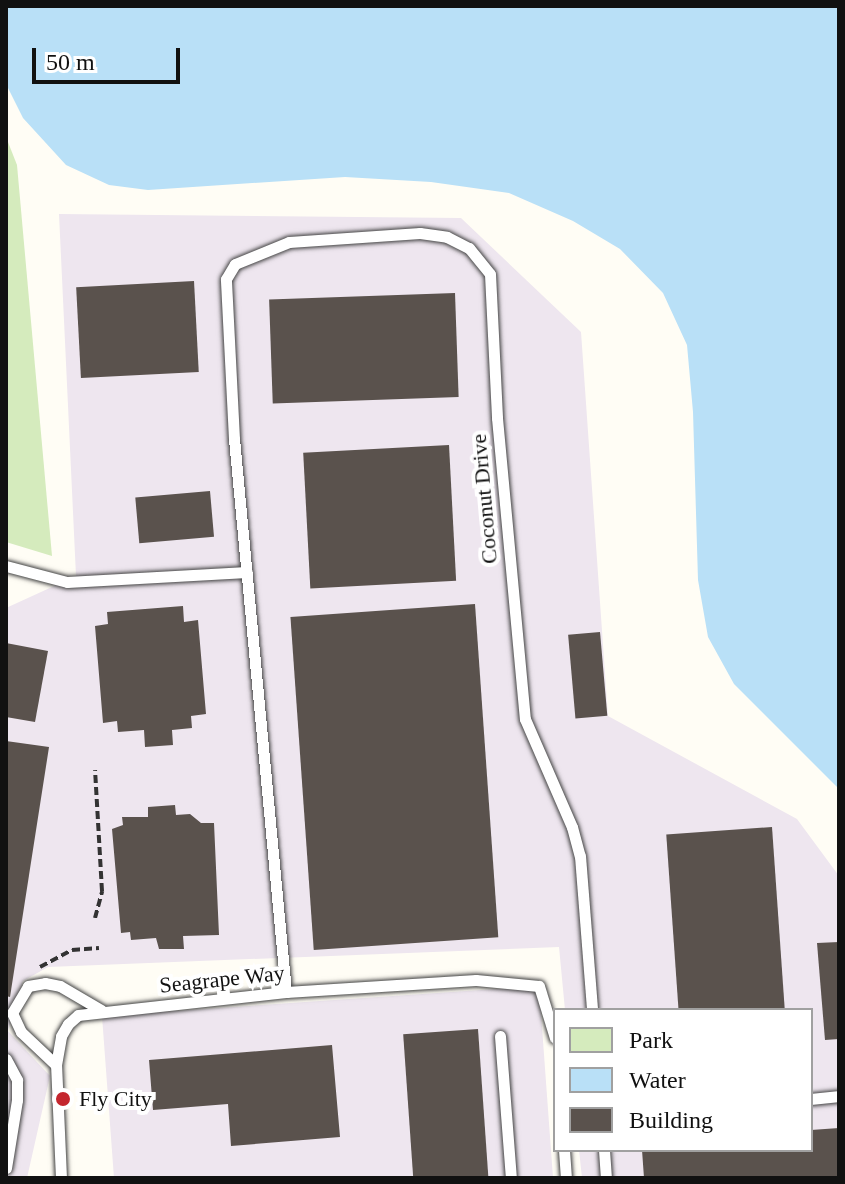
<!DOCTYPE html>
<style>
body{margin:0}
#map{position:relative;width:845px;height:1184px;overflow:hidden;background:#fffdf5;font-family:"Times New Roman",serif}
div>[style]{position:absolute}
.industrial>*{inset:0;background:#eee6ef}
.green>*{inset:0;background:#d5ebbd}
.water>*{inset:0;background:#b9e0f7}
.building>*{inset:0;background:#5a524d;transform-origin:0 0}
.path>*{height:4px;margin-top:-2px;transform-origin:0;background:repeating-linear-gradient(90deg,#333 0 8px,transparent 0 12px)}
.roads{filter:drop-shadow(0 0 2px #444) drop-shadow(0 0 2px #444)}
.service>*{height:11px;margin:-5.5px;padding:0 5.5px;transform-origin:5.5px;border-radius:5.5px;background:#fff}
.dots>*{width:22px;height:22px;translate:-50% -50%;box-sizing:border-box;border:4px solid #fff;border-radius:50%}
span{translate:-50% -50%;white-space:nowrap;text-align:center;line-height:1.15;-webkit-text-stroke:8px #fff;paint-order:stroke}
.street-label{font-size:22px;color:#111}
.poi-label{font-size:22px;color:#111}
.left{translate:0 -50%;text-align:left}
.frame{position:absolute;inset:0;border:8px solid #111;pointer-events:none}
.legend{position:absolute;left:553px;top:1008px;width:260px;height:144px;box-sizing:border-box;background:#fff;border:2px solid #a0a0a0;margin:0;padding:10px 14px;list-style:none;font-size:24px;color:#111}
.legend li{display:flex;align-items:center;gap:16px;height:40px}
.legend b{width:40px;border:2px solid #a0a0a0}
.scale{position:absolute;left:32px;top:48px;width:148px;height:36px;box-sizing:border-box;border:4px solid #111;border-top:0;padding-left:10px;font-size:24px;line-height:28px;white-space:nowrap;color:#111;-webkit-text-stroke:6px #fff;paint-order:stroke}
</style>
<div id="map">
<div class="industrial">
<i style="clip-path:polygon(59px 214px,461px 218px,581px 332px,608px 716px,797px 819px,839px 876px,839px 1178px,582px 1178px,579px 1150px,811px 1150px,811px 1010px,565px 1010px,559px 947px,48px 967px,23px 981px,8px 1031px,50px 1076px,27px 1178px,6px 1178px,6px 608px,76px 576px)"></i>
<i style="clip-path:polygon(539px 986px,553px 1178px,114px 1178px,102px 1016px)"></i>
</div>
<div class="green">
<i style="clip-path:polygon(6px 137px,17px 165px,52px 556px,6px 542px)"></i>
</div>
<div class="water">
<i style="clip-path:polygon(6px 6px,839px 6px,839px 789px,734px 684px,708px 637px,698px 580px,693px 412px,687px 345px,663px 293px,620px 249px,573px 221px,509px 193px,431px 182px,345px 177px,148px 190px,109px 185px,66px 165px,23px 118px,6px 84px)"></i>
</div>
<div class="building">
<i style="left:194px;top:281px;width:91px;height:118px;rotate:87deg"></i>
<i style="left:455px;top:293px;width:104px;height:186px;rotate:88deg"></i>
<i style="left:449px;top:445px;width:136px;height:146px;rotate:87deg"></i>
<i style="left:210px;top:491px;width:46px;height:75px;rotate:85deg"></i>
<i style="left:475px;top:604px;width:334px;height:185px;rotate:86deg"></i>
<i style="clip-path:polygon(183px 606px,184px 622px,198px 620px,206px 714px,191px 716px,192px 728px,172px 730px,173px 745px,145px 747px,144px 730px,118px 732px,117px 721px,103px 723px,95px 626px,108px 624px,107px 612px)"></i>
<i style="left:600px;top:632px;width:84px;height:32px;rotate:85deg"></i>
<i style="clip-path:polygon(6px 643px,48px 651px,35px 722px,6px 717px)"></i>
<i style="clip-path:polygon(6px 741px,49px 747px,10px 997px,6px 996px)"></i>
<i style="clip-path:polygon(175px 805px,176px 815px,190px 814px,201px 823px,214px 823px,219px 935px,183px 936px,184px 949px,159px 949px,156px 938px,131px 940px,130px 932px,121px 933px,112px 829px,123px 825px,122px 817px,148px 817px,148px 807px)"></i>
<i style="left:772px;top:827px;width:183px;height:106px;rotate:86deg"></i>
<i style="clip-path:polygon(839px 942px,839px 1039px,825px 1040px,817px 943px)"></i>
<i style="left:478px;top:1029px;width:149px;height:75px;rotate:86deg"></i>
<i style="clip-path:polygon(332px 1045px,340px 1137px,231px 1146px,228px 1104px,153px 1110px,149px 1060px)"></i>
<i style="clip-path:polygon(839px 1128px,839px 1178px,644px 1178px,642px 1150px,811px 1150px,811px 1130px)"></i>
</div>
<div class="path">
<i style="left:95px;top:918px;width:28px;rotate:-75deg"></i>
<i style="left:102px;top:891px;width:121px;rotate:-93.3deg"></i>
<i style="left:40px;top:967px;width:36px;rotate:-28deg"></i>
<i style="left:72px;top:950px;width:27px;rotate:-4deg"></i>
</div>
<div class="roads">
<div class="service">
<i style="left:6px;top:566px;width:63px;rotate:14.7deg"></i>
<i style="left:67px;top:582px;width:180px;rotate:-3.2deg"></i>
<i style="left:286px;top:992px;width:555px;rotate:-95.37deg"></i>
<i style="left:234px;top:439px;width:160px;rotate:-92.9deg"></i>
<i style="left:226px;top:279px;width:17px;rotate:-59deg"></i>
<i style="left:235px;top:264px;width:58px;rotate:-22.2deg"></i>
<i style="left:289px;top:242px;width:131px;rotate:-3.9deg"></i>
<i style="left:420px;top:233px;width:27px;rotate:8deg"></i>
<i style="left:447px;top:237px;width:25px;rotate:27deg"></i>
<i style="left:469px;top:248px;width:33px;rotate:51deg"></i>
<i style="left:490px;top:274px;width:144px;rotate:87.2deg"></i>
<i style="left:497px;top:418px;width:302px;rotate:84.7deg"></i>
<i style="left:525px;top:719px;width:118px;rotate:66.5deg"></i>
<i style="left:572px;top:827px;width:30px;rotate:75deg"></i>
<i style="left:580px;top:856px;width:154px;rotate:85.5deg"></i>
<i style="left:500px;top:1036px;width:142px;rotate:85.6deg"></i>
<i style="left:6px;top:1059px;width:24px;rotate:62deg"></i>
<i style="left:17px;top:1080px;width:20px;rotate:90deg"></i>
<i style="left:17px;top:1100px;width:69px;rotate:99.2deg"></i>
<i style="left:56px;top:1065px;width:48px;rotate:-136.7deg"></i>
<i style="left:21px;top:1032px;width:21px;rotate:-115deg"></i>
<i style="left:12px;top:1013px;width:31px;rotate:-59deg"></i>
<i style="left:28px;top:986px;width:17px;rotate:-10deg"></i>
<i style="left:45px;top:983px;width:15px;rotate:11deg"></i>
<i style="left:60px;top:986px;width:48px;rotate:30.3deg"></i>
<i style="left:811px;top:1099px;width:28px;rotate:-6deg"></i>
<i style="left:564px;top:1150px;width:28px;rotate:86deg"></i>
<i style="left:604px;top:1150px;width:28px;rotate:86deg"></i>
<i style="left:61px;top:1178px;width:113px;rotate:-92.5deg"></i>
<i style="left:56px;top:1065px;width:29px;rotate:-80deg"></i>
<i style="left:61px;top:1036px;width:14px;rotate:-60deg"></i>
<i style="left:68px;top:1024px;width:13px;rotate:-42deg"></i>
<i style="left:78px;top:1015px;width:209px;rotate:-6.3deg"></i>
<i style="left:286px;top:992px;width:190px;rotate:-3.6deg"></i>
<i style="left:476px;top:980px;width:63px;rotate:5.4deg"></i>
<i style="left:539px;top:986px;width:54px;rotate:72.9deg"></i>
</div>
</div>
<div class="dots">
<i style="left:63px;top:1099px;background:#c4262e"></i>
</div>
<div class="street-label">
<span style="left:484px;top:499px;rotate:-95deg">Coconut Drive</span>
<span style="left:222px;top:979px;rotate:-6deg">Seagrape Way</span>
</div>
<div class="poi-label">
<span class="left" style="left:79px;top:1099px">Fly City</span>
</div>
<div class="frame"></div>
<ul class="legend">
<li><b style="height:22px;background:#d5ebbd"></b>Park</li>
<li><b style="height:22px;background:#b9e0f7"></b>Water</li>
<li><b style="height:22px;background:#5a524d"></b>Building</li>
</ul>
<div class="scale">50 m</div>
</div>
